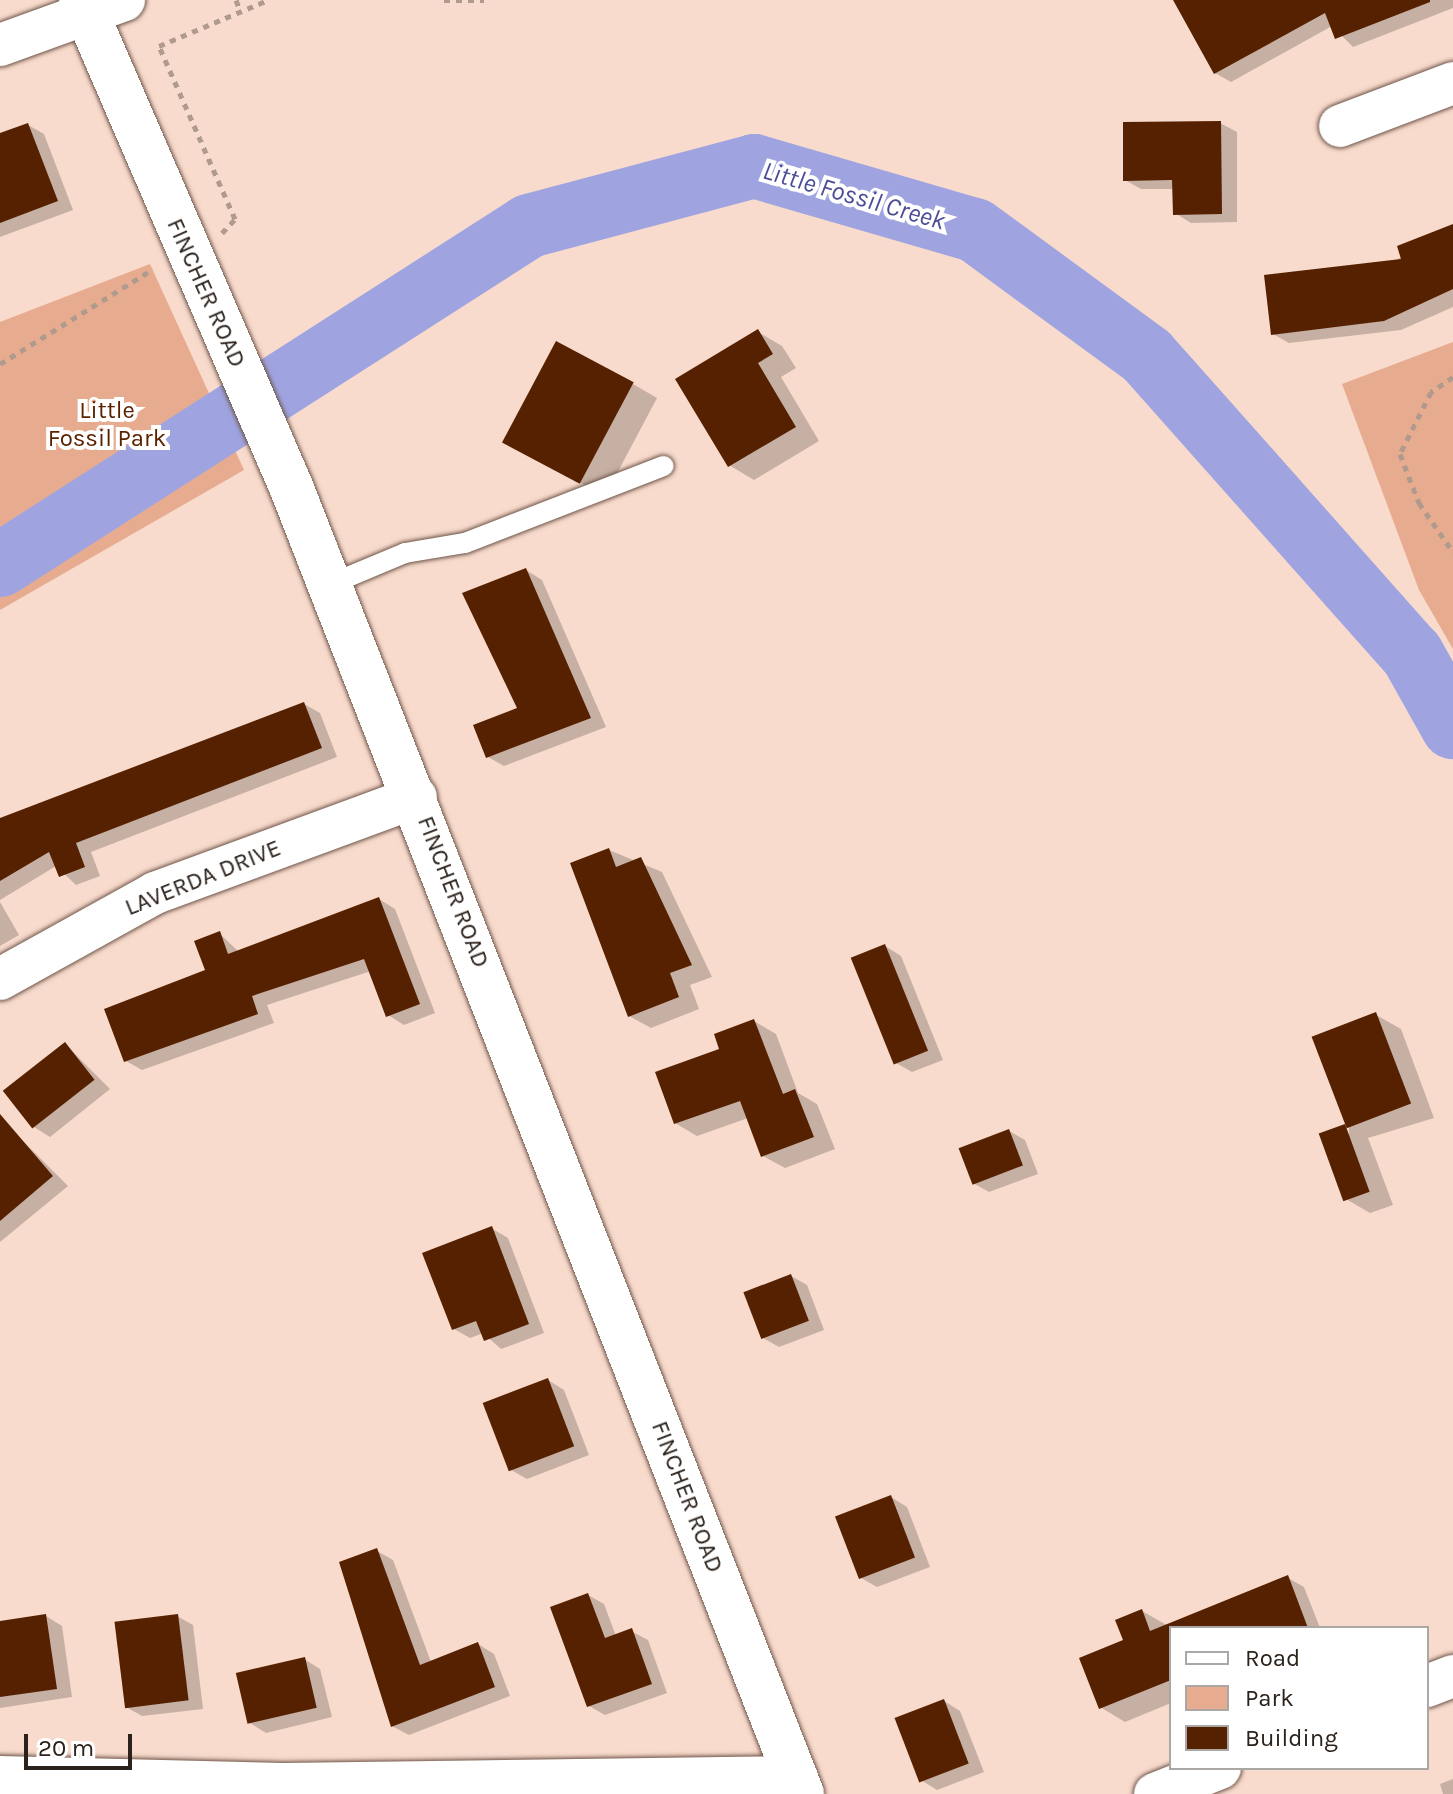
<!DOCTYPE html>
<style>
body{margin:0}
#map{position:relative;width:1453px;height:1794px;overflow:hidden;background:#f8dbcc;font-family:Karla,sans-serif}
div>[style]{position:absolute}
.green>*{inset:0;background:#e7ac8f}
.shadow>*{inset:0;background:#0003}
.river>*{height:64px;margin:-32px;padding:0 32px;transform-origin:32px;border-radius:32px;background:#9fa4e1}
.building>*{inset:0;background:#562101;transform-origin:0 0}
.path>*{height:5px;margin-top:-2.5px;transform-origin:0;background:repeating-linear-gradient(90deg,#b09a8e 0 6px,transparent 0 12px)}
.roads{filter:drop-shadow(0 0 2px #6e5549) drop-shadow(0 0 2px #6e5549)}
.lane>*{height:20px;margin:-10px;padding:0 10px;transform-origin:10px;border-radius:10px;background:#fff}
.street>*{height:42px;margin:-21px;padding:0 21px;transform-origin:21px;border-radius:21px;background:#fff}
.secondary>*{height:44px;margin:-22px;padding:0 22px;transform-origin:22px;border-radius:22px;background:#fff}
span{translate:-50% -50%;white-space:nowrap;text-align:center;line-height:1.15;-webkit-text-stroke:8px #fff;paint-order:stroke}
.street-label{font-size:24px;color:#2c221c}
.park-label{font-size:24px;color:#5b2200}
.water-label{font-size:26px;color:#4c4d97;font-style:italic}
.legend{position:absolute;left:1169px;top:1626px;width:260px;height:144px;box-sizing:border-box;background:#fff;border:2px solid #aba7a4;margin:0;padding:10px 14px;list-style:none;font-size:24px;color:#2c221c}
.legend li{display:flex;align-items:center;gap:16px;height:40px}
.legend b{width:40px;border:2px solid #aba7a4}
.scale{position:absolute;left:24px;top:1734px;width:108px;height:36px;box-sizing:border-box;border:4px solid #2c221c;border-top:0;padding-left:10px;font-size:24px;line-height:28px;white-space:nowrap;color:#2c221c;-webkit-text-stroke:6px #fff;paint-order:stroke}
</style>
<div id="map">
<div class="green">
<i style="clip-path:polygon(150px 264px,244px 470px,0 610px,0 322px)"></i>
<i style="clip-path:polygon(1453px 342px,1453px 649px,1419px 590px,1342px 384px)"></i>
</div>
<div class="shadow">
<i style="clip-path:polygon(1188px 0,1453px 0,1453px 8px,1353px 47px,1332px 26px,1231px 82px,1215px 73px)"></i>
<i style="clip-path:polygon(1220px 123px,1237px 132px,1237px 222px,1191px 223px,1175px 213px,1174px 189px,1141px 189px,1125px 180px)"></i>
<i style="clip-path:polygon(28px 125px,44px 134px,73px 210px,0 237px,0 136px)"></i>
<i style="clip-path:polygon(1453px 226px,1453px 307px,1401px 330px,1289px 343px,1273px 334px)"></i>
<i style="clip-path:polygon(758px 332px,782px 346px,796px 368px,781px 377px,819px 441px,754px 480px,729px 465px)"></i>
<i style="clip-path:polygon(633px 384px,657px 398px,605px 496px,529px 455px)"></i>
<i style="clip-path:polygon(526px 570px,542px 580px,606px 727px,504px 766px,488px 757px,520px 709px)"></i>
<i style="clip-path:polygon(304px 704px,320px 713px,337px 757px,91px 852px,100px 876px,76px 885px,56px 866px,0 900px,0 819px)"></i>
<i style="clip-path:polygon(609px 850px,662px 872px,712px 977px,690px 985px,699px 1009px,651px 1028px,629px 1016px)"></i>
<i style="clip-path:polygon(379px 899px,395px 909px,435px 1013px,404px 1025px,388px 1015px,371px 971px,267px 1005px,274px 1023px,142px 1070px,126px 1061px,208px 971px,219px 933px,239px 952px)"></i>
<i style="clip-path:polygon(0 902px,19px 935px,0 946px)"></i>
<i style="clip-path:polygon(885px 946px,901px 956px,943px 1060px,912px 1072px,896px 1063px)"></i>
<i style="clip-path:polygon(1376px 1015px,1401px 1029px,1434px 1118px,1368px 1138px,1393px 1205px,1370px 1213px,1346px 1199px,1349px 1129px,1315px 1038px)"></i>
<i style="clip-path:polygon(754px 1021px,776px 1034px,798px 1093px,817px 1104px,835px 1149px,785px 1168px,763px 1156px,748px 1118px,697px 1136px,675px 1123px,722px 1050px)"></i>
<i style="clip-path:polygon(65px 1044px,110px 1089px,50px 1137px,34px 1127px)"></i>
<i style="clip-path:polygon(6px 1124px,68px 1186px,0 1242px,0 1129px)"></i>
<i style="clip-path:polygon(1009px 1131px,1025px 1140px,1038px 1174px,989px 1192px,973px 1183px)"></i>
<i style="clip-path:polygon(491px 1228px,508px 1238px,544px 1333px,501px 1349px,483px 1333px,470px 1338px,454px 1329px)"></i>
<i style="clip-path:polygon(791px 1276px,807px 1285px,824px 1330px,779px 1347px,763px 1338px)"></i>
<i style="clip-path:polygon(548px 1380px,564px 1390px,589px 1455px,527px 1479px,511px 1470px)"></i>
<i style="clip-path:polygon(891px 1497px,907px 1507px,930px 1567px,877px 1587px,861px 1578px)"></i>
<i style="clip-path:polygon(377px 1551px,393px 1560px,431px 1662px,478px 1644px,494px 1654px,510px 1696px,409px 1735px,392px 1726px)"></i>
<i style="clip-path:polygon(1288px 1578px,1304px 1587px,1320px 1628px,1231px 1628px)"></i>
<i style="clip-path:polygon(588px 1595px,604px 1604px,616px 1636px,631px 1631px,648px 1640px,667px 1693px,605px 1715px,589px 1706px)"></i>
<i style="clip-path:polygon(1142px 1611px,1172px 1628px,1171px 1703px,1125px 1722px,1100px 1707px)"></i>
<i style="clip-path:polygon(46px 1616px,62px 1626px,72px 1697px,0 1708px,0 1623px)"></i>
<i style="clip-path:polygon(177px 1616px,193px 1625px,203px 1709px,142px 1716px,126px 1707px)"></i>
<i style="clip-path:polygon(304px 1659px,320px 1669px,332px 1717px,266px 1733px,250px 1723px)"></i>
<i style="clip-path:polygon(944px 1701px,960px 1711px,984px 1772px,937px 1790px,921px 1780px)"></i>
<i style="clip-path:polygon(1453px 1779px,1453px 1794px,1443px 1794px,1440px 1784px)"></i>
</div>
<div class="river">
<i style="left:0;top:565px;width:628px;rotate:-32.65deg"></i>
<i style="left:529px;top:226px;width:233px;rotate:-14.9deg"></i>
<i style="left:754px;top:166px;width:230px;rotate:16.2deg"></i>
<i style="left:975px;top:230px;width:213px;rotate:36.2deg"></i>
<i style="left:1147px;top:356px;width:399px;rotate:48.4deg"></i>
<i style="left:1412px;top:654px;width:84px;rotate:60.7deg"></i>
</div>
<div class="building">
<i style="clip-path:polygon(1173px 0,1430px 0,1430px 2px,1335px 39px,1325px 13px,1214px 74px)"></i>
<i style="clip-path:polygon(1221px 121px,1222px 214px,1173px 215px,1172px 180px,1123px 181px,1123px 122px)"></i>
<i style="clip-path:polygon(28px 123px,58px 201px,0 223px,0 133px)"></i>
<i style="clip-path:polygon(1453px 224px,1453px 289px,1384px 321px,1271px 335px,1264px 275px,1401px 259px,1397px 246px)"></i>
<i style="clip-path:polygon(758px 329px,773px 354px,758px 363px,796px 427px,728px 467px,675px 379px)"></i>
<i style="left:556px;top:341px;width:88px;height:115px;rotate:28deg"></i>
<i style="clip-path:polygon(526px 568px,591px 718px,486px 758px,473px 725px,517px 708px,462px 593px)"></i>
<i style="clip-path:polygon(304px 702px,322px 748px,76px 843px,85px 867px,59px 877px,49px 852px,0 881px,0 818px)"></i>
<i style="clip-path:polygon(609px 848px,616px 867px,641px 857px,692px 965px,670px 973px,679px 997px,628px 1017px,570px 863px)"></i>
<i style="clip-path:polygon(379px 897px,420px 1004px,386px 1017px,364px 959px,252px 996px,258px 1014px,124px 1062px,104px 1009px,205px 970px,194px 941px,220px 931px,228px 954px)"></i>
<i style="left:885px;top:944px;width:115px;height:37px;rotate:68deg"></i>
<i style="left:1376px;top:1012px;width:98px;height:69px;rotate:69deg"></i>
<i style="clip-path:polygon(754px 1019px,783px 1094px,795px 1089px,814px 1137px,761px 1157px,740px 1101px,674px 1124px,655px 1072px,719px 1049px,714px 1034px)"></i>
<i style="left:65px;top:1042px;width:48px;height:79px;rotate:52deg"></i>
<i style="clip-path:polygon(0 1114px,53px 1176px,0 1221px)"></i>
<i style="left:1345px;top:1124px;width:72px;height:28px;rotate:70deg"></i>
<i style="left:1009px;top:1129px;width:39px;height:54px;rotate:69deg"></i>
<i style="clip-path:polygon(492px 1226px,529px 1324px,484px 1341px,476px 1321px,452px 1330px,422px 1253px)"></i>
<i style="left:791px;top:1274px;width:50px;height:51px;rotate:69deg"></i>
<i style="left:548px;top:1378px;width:73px;height:70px;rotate:69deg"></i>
<i style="left:891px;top:1495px;width:67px;height:60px;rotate:69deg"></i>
<i style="clip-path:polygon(377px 1548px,420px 1665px,478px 1642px,495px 1687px,391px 1727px,339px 1562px)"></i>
<i style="clip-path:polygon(1288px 1575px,1308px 1628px,1171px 1628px,1171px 1680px,1099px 1709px,1079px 1658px,1123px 1640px,1115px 1620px,1142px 1609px,1150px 1631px)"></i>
<i style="clip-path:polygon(588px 1593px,605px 1638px,632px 1628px,652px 1684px,587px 1707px,550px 1607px)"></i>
<i style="clip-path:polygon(46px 1614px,57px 1689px,0 1697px,0 1621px)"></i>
<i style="left:178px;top:1614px;width:87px;height:64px;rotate:83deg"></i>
<i style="left:305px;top:1657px;width:52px;height:71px;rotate:77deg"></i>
<i style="left:944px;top:1699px;width:69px;height:53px;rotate:69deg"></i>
</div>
<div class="path">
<i style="left:236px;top:0;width:11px;rotate:68deg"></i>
<i style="left:444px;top:0;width:40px"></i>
<i style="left:222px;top:233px;width:19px;rotate:-47deg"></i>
<i style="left:235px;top:219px;width:189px;rotate:-113.7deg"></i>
<i style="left:159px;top:46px;width:118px;rotate:-22.9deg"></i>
<i style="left:0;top:364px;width:180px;rotate:-31.8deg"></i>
<i style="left:1453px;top:377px;width:27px;rotate:146deg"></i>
<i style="left:1431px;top:392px;width:69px;rotate:116.6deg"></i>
<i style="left:1400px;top:454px;width:53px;rotate:68.8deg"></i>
<i style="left:1419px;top:503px;width:60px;rotate:55.2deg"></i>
</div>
<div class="roads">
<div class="lane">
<i style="left:331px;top:584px;width:80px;rotate:-22.7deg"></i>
<i style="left:405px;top:553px;width:61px;rotate:-9.5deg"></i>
<i style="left:465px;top:543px;width:213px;rotate:-21.2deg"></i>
</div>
<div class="street">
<i style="left:0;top:45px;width:132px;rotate:-19.9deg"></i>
<i style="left:1340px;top:126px;width:121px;rotate:-20.8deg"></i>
<i style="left:0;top:979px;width:177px;rotate:-29deg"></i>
<i style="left:155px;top:893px;width:278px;rotate:-20.2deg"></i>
<i style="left:1427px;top:1686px;width:28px;rotate:-21deg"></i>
<i style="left:1155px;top:1794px;width:70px;rotate:-21.8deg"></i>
</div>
<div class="secondary">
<i style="left:81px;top:0;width:533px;rotate:66.66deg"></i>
<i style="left:292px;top:489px;width:1401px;rotate:68.65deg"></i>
<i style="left:0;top:1778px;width:283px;rotate:1.4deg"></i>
<i style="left:283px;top:1785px;width:513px;rotate:-0.78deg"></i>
</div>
</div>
<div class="street-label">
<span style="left:206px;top:293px;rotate:66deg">FINCHER ROAD</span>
<span style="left:203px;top:878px;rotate:-22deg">LAVERDA DRIVE</span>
<span style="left:453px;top:892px;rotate:69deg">FINCHER ROAD</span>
<span style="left:687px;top:1497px;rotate:69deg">FINCHER ROAD</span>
</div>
<div class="park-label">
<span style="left:107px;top:425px">Little<br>Fossil Park</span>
</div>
<div class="water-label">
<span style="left:854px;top:196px;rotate:16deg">Little Fossil Creek</span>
</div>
<ul class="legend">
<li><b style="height:10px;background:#fff"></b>Road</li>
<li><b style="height:22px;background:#e7ac8f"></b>Park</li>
<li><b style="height:22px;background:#562101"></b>Building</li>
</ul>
<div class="scale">20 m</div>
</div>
